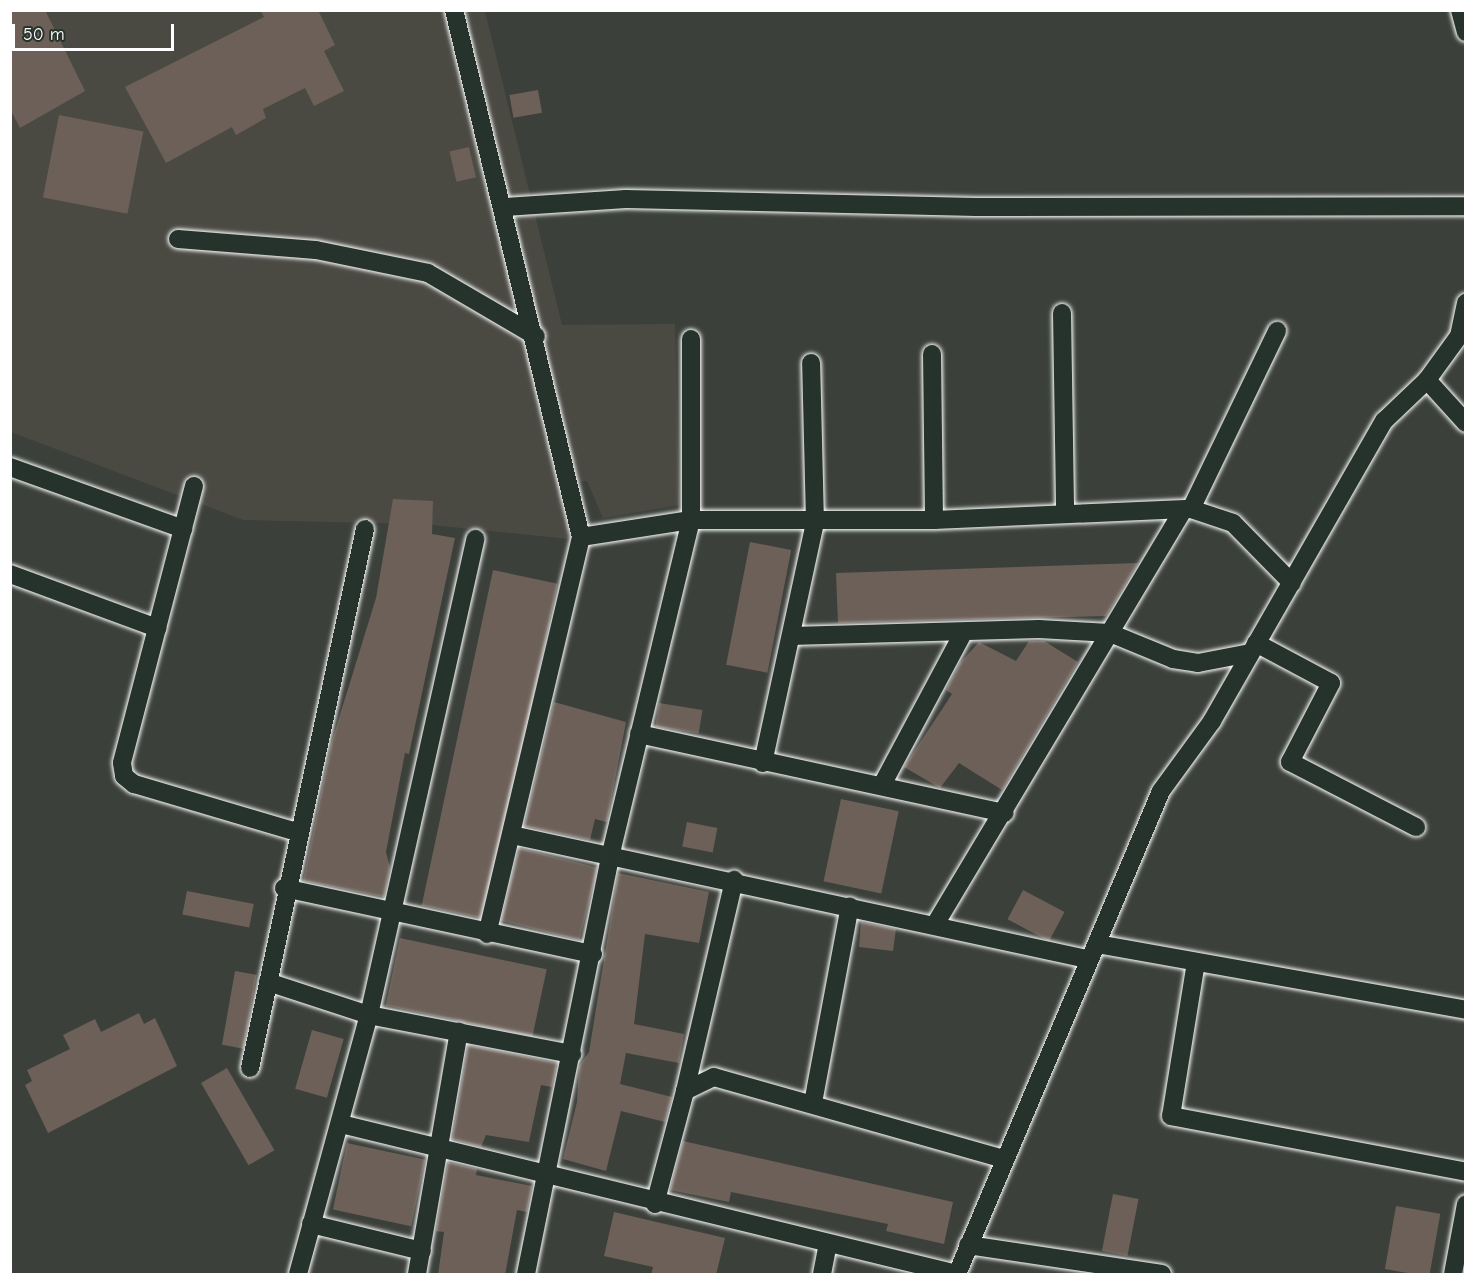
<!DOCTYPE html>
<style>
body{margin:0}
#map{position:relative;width:1476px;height:1285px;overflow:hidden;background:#3b403a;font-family:"Comic Neue",sans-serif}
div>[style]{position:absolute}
.built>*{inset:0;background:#4a4a43}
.building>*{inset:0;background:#6c6058;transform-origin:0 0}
.roads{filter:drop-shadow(0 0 2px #fff) drop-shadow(0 0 2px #fff)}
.street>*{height:18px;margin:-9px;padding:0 9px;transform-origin:9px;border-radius:9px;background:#26332d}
span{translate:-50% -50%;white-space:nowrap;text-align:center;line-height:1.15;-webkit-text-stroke:4.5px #26332d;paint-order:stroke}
.frame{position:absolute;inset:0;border:12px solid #fff;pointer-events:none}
.scale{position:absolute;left:12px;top:24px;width:162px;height:27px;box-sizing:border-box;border:3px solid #fff;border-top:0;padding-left:8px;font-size:18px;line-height:21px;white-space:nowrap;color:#fff;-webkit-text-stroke:4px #26332d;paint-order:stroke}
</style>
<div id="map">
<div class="built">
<i style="clip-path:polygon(10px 11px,485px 11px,562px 325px,675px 324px,679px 505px,603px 518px,587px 481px,563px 483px,569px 539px,422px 524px,243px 520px,11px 432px)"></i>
</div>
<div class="building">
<i style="clip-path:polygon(10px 10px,45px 10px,85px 91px,20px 128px,10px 109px)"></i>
<i style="clip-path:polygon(260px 10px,318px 10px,335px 45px,324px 51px,344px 91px,314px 106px,305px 88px,263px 109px,266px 118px,236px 135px,232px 127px,166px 163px,125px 87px,264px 17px)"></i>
<i style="left:538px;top:90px;width:23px;height:29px;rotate:80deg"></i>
<i style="left:59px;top:115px;width:86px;height:84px;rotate:11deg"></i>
<i style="left:469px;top:147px;width:31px;height:20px;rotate:77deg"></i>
<i style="clip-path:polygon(393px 499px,433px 501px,432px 534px,455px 538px,409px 754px,405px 753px,386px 852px,390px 868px,384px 897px,303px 881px,331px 744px,376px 598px)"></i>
<i style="left:750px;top:542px;width:42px;height:125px;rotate:11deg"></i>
<i style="clip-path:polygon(1138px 563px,1106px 616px,838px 623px,836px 573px)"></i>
<i style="left:493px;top:570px;width:66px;height:343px;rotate:12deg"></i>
<i style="clip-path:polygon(1029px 641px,1044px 641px,1078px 662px,1002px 790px,959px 763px,940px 788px,904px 767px,952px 694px,946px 690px,960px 663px,979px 642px,1016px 661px)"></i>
<i style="clip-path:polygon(554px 702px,626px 722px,607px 822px,595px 819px,590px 840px,524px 826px)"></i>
<i style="left:659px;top:703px;width:44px;height:24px;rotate:9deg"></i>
<i style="left:841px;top:799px;width:59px;height:84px;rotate:12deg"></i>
<i style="left:687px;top:822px;width:31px;height:25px;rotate:11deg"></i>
<i style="left:519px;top:848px;width:81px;height:75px;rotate:14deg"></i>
<i style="clip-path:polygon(618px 873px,709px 892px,699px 943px,645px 934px,634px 1024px,684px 1034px,679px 1063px,626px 1053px,620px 1084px,672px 1097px,665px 1122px,621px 1111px,606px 1171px,563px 1159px,577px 1102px,579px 1066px,589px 1052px)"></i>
<i style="left:1023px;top:890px;width:47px;height:33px;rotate:28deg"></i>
<i style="left:187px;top:891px;width:68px;height:24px;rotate:11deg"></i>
<i style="clip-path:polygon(861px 922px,896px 929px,893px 951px,859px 947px)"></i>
<i style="left:400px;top:938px;width:150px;height:69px;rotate:12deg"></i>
<i style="left:235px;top:971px;width:22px;height:75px;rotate:10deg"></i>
<i style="clip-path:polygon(139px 1013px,144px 1024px,155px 1018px,177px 1066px,48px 1133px,25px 1085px,32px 1081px,27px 1070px,70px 1049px,63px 1035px,95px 1019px,101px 1032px)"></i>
<i style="left:312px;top:1030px;width:33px;height:61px;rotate:16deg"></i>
<i style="clip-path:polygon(468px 1045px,557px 1063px,552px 1087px,541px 1085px,529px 1142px,486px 1135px,481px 1147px,452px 1139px)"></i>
<i style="left:227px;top:1068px;width:95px;height:30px;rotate:60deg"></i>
<i style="clip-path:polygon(683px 1141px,953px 1202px,944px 1244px,886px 1231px,888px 1224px,731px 1192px,729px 1202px,670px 1190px)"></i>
<i style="left:347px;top:1143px;width:80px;height:68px;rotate:12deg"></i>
<i style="clip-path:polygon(448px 1162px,477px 1169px,476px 1175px,532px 1186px,527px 1212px,517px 1210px,505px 1275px,438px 1275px,444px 1232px,436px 1231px)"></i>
<i style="left:1113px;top:1194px;width:26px;height:58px;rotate:11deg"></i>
<i style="left:1396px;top:1206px;width:45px;height:64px;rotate:10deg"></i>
<i style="clip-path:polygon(614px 1212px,725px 1238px,716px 1275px,651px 1275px,653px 1267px,604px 1256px)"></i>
</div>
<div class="roads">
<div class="street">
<i style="left:454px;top:10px;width:542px;rotate:76.45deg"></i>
<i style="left:581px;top:537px;width:408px;rotate:103.3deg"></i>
<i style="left:1460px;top:10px;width:23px;rotate:75deg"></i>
<i style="left:505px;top:207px;width:121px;rotate:-3.8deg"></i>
<i style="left:626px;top:199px;width:350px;rotate:1.3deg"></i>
<i style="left:976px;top:207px;width:490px;rotate:-0.1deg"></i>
<i style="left:178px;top:239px;width:138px;rotate:4.6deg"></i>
<i style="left:316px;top:250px;width:114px;rotate:11.6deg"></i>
<i style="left:428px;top:273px;width:125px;rotate:30.3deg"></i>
<i style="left:1062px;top:313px;width:201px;rotate:89.1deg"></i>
<i style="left:932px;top:354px;width:166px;rotate:89.3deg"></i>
<i style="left:1427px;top:380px;width:58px;rotate:47.8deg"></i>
<i style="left:10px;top:467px;width:184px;rotate:19.7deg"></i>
<i style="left:194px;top:486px;width:286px;rotate:104.6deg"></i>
<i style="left:122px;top:763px;width:13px;rotate:81deg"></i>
<i style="left:124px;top:776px;width:13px;rotate:39deg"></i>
<i style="left:134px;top:784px;width:170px;rotate:16.4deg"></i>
<i style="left:1191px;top:509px;width:198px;rotate:-64.2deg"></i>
<i style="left:581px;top:537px;width:111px;rotate:-8.8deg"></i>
<i style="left:691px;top:520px;width:243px"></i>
<i style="left:934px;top:520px;width:257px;rotate:-2.5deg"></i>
<i style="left:1191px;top:509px;width:44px;rotate:18.4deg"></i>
<i style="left:1233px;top:523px;width:84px;rotate:45.5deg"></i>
<i style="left:10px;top:574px;width:157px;rotate:20.2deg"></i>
<i style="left:791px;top:636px;width:248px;rotate:-1.6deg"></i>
<i style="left:1039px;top:629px;width:71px;rotate:3.2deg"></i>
<i style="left:1110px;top:633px;width:68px;rotate:22.4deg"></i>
<i style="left:1173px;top:659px;width:25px;rotate:9deg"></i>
<i style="left:1198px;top:663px;width:53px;rotate:-10.9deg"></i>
<i style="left:1256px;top:643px;width:85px;rotate:28.1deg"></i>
<i style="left:1331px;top:683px;width:89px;rotate:117.4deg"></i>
<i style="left:1290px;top:762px;width:142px;rotate:27.3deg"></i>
<i style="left:639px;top:734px;width:374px;rotate:12.2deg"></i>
<i style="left:763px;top:763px;width:247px;rotate:-77.8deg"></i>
<i style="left:815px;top:522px;width:159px;rotate:-91.4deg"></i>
<i style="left:882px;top:785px;width:170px;rotate:-61.9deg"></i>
<i style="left:512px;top:835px;width:588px;rotate:12.17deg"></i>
<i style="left:284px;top:888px;width:316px;rotate:12.1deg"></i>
<i style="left:936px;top:923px;width:481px;rotate:-59.1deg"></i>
<i style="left:1097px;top:944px;width:375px;rotate:10.1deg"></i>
<i style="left:1196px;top:962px;width:156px;rotate:99.2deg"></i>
<i style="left:1171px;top:1116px;width:300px;rotate:10.7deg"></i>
<i style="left:268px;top:982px;width:106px;rotate:18.1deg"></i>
<i style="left:369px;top:1015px;width:207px;rotate:10.9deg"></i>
<i style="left:250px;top:1068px;width:551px;rotate:-77.96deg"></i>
<i style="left:685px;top:1091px;width:217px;rotate:-76.9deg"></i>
<i style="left:813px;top:1103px;width:200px;rotate:-79.4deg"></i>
<i style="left:341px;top:1124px;width:634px;rotate:13.69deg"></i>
<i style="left:655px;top:1204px;width:117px;rotate:-75.1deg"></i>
<i style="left:685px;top:1091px;width:32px;rotate:-26deg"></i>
<i style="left:714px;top:1077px;width:300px;rotate:15.8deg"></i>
<i style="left:311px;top:1224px;width:114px;rotate:13.7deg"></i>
<i style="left:968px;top:1245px;width:196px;rotate:8.5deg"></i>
<i style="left:298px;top:1274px;width:269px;rotate:-74.7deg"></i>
<i style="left:369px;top:1015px;width:488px;rotate:-77.4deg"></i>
<i style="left:417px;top:1274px;width:246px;rotate:-80.2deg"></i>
<i style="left:526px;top:1274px;width:429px;rotate:-78.6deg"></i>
<i style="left:611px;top:853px;width:342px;rotate:-76.5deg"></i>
<i style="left:691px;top:520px;width:181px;rotate:-90deg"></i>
<i style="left:822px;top:1274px;width:31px;rotate:-79deg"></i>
<i style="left:957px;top:1274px;width:524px;rotate:-67.1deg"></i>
<i style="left:1161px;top:791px;width:87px;rotate:-53.9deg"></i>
<i style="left:1212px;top:721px;width:346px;rotate:-60.2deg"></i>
<i style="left:1384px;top:421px;width:59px;rotate:-43.6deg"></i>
<i style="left:1427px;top:380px;width:54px;rotate:-54deg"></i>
<i style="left:1459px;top:336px;width:34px;rotate:-78deg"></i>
<i style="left:1453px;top:1274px;width:71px;rotate:-79.5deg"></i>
</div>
</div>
<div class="frame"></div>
<div class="scale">50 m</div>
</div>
